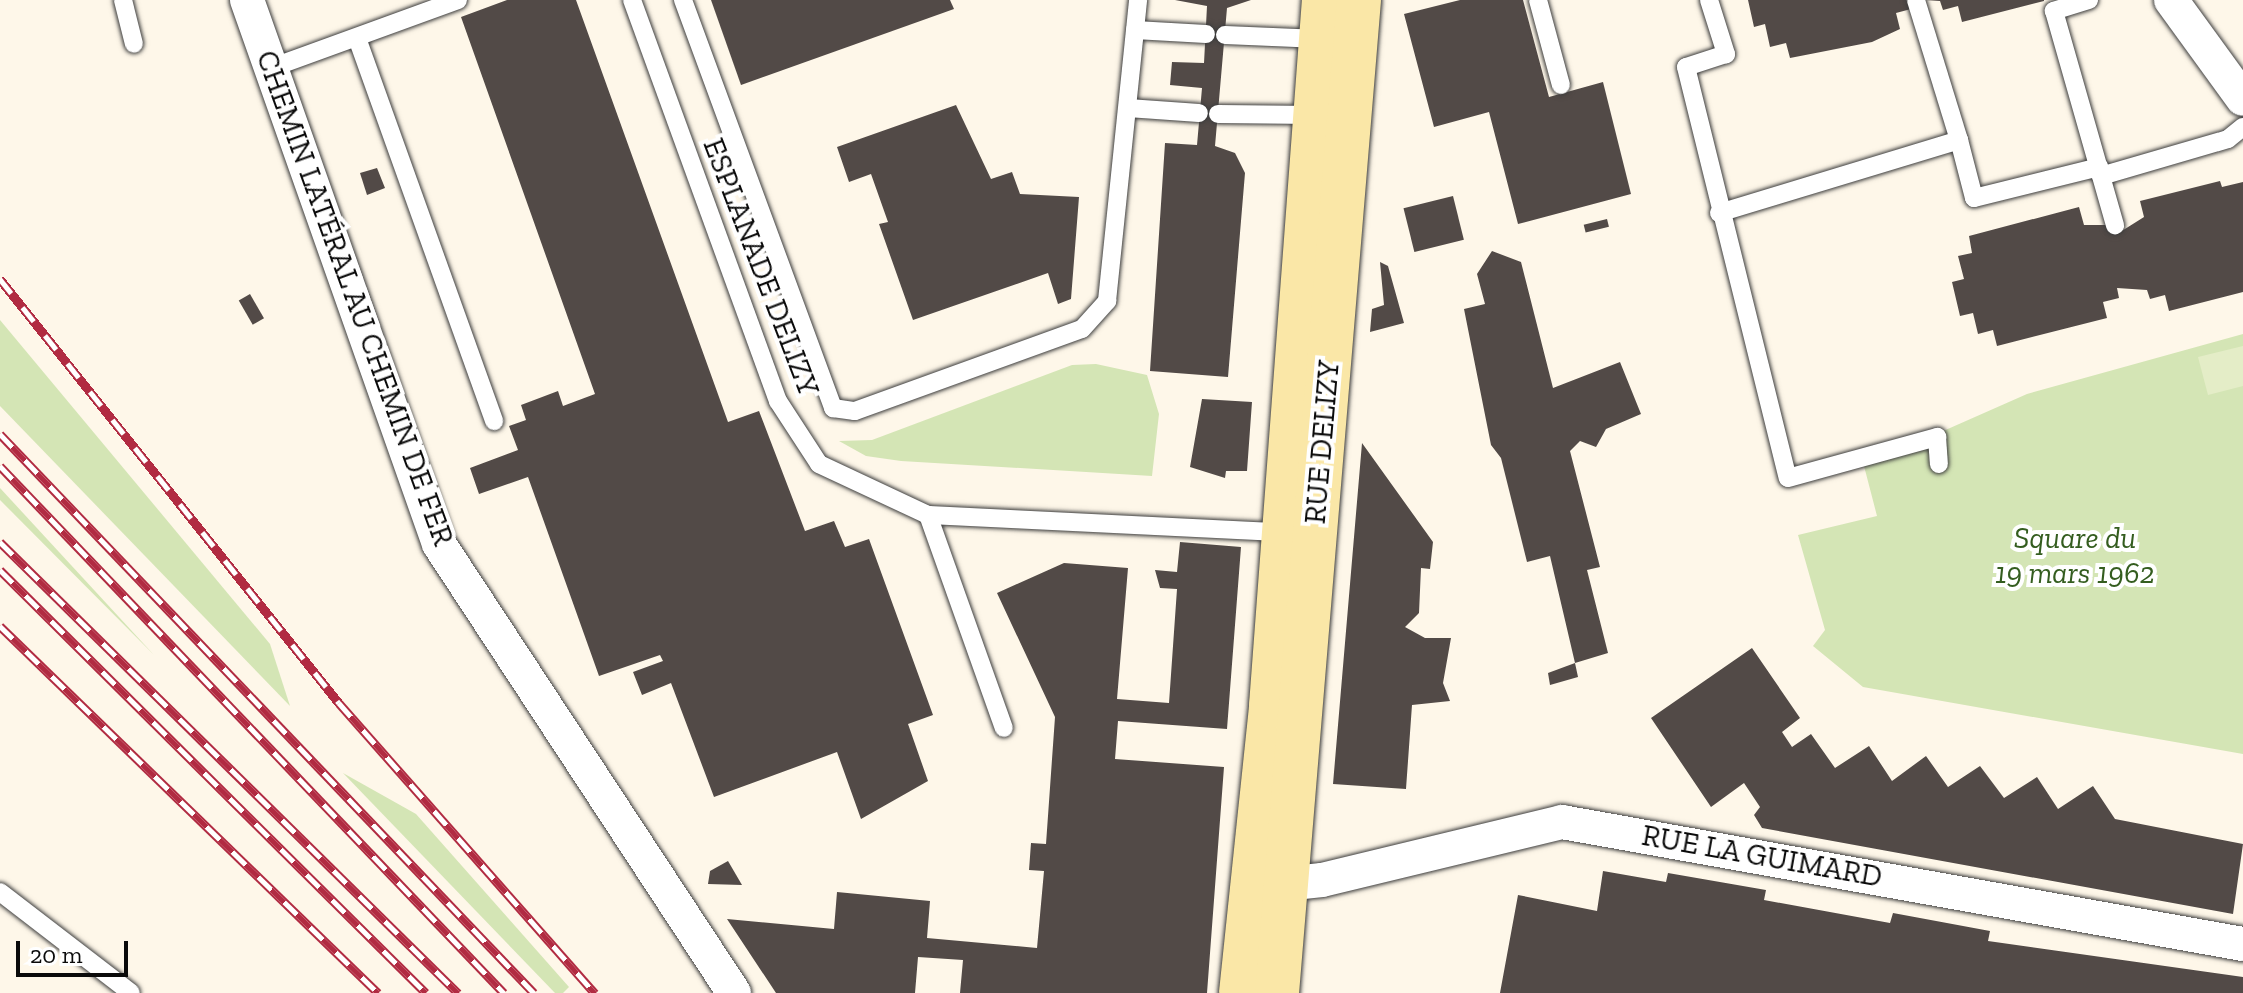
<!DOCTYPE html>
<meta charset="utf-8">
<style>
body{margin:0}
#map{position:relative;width:2243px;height:993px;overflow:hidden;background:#fef7e9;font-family:"Zilla Slab",serif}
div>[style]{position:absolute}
.green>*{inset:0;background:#d4e5b5}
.pitch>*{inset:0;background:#e4edc7}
.building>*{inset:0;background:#524a47;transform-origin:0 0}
.roads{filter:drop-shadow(0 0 2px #3d3d3d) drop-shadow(0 0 2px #3d3d3d)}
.service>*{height:18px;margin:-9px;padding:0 9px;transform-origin:9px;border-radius:9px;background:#fff}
.minor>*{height:34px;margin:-17px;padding:0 17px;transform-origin:17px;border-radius:17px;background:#fff}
.secondary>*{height:44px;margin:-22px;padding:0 22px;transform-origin:22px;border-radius:22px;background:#fae7a7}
.rail>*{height:9px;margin-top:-4.5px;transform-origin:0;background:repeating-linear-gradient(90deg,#fff 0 18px,#b12b42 0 36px);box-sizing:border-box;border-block:2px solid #b12b42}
span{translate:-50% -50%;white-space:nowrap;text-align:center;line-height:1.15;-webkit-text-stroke:8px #fff;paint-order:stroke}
.street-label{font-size:30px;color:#0a0a0a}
.park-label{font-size:30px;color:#345d1f;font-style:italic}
.scale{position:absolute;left:16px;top:941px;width:112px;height:36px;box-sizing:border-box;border:4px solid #0a0a0a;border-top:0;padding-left:10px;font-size:24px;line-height:28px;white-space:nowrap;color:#0a0a0a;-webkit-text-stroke:6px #fff;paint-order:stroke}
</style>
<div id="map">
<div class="green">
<i style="clip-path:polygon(0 320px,270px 644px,290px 706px,0 406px)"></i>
<i style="clip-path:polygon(2243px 334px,2243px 754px,1863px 687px,1813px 646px,1825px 630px,1798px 535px,1877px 516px,1864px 466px,2027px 394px)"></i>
<i style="clip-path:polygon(1096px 364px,1147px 375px,1159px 414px,1152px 476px,901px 461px,866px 456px,839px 441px,872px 440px,1072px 365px)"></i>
<i style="clip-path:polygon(0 488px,154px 655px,0 500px)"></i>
<i style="clip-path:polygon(343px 773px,416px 814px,569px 987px,563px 993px,555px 993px)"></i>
</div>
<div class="pitch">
<i style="clip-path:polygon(2243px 346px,2243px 386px,2208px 395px,2198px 357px)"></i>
</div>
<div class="building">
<i style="clip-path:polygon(507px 0,576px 0,728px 422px,759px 411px,805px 531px,834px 521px,845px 547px,869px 539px,933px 715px,908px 724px,928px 781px,861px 819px,837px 752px,714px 797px,671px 683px,642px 695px,633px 672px,663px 661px,660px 655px,599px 676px,528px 477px,479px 494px,470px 468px,518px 450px,509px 426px,526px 420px,521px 405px,558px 391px,563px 406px,595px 394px,461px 17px)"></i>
<i style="clip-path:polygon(711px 0,950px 0,954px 9px,741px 85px)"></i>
<i style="clip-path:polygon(1175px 0,1251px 0,1227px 8px,1215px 146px,1235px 153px,1245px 173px,1228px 377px,1150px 371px,1165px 143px,1197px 145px,1202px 88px,1170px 85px,1172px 62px,1204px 63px,1207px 6px)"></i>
<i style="clip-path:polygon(1460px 0,1523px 0,1549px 97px,1603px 82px,1631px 194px,1518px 224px,1489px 112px,1434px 127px,1404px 14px)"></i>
<i style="clip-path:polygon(1748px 0,1908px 0,1911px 9px,1896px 13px,1900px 29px,1872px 42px,1790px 58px,1786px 43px,1770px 47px,1765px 24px,1754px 27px)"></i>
<i style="clip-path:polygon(1925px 0,2044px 0,2044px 1px,1962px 22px,1958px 6px,1943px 10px,1940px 1px)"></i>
<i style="clip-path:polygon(956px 105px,991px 179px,1012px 172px,1020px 194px,1079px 197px,1071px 299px,1058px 304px,1048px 273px,913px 320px,879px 224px,888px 222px,871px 174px,849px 182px,837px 147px)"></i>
<i style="clip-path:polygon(377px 168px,385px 188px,367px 195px,360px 173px)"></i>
<i style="clip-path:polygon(2220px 181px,2222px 187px,2243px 182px,2243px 292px,2169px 311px,2165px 295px,2150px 299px,2147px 290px,2117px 288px,2119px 298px,2103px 302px,2107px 318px,1997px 346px,1993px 330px,1978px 334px,1973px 313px,1960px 316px,1952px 282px,1964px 279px,1958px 256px,1972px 253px,1969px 236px,2079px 207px,2084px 225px,2115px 225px,2117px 234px,2144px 217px,2140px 201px)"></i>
<i style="left:1453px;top:196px;width:45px;height:51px;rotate:76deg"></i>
<i style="left:1607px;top:219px;width:8px;height:24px;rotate:76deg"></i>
<i style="clip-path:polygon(1492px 251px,1521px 262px,1553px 388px,1620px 362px,1641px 414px,1606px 429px,1596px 447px,1580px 441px,1570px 451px,1600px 567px,1587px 570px,1608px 653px,1575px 663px,1550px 556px,1527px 562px,1501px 458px,1491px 445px,1464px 309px,1485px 304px,1477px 274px)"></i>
<i style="clip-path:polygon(1380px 262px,1388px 266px,1404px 323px,1370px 332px,1372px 309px,1384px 305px)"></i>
<i style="left:250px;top:294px;width:28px;height:13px;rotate:60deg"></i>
<i style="clip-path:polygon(1202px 399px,1252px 402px,1247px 471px,1226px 471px,1225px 478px,1190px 467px)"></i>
<i style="clip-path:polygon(1362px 443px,1433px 542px,1430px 569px,1421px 568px,1419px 613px,1405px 627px,1425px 638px,1451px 638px,1443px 683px,1450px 701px,1412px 705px,1406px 789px,1333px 784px)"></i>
<i style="clip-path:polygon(1180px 542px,1241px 547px,1227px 729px,1118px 721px,1115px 759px,1224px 767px,1207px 993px,960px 993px,963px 960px,918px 957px,915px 993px,776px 993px,727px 919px,834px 929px,837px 892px,930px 901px,927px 938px,1037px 948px,1044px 871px,1029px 870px,1031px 843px,1046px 844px,1055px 717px,997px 593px,1064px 563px,1128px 568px,1117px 699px,1169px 703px,1177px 589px,1160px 588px,1155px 570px,1177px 572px)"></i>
<i style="clip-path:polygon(1752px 648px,1800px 718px,1782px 732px,1792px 747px,1811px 734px,1835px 768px,1869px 746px,1892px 781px,1926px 756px,1948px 787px,1980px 766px,2004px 798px,2037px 777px,2058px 809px,2093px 786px,2115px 819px,2243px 844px,2233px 914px,1762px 828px,1754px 815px,1760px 807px,1744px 783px,1711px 807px,1651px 718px)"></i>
<i style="clip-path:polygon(1575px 663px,1578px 677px,1550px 685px,1548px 673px)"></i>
<i style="clip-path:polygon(728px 861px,742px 885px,708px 884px,710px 871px)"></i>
<i style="clip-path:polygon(1603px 871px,1666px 882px,1668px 873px,1766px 890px,1764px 900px,1890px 923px,1893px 913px,1990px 931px,1988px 941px,2243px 977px,2243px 993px,1500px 993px,1518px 895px,1597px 911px)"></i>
</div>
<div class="roads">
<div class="service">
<i style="left:123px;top:0;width:45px;rotate:76deg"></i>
<i style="left:632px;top:0;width:427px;rotate:70deg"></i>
<i style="left:778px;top:401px;width:75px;rotate:56.9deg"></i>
<i style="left:819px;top:464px;width:120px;rotate:25.1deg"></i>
<i style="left:928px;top:515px;width:352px;rotate:2.8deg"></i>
<i style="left:683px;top:0;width:435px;rotate:69.8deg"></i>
<i style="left:833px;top:408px;width:22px;rotate:8deg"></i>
<i style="left:855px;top:411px;width:241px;rotate:-19.9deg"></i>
<i style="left:1082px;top:329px;width:38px;rotate:-48deg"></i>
<i style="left:1107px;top:301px;width:303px;rotate:-84.1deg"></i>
<i style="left:1538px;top:0;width:88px;rotate:74.9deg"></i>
<i style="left:1709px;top:0;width:57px;rotate:72.5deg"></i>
<i style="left:1726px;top:54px;width:42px;rotate:162deg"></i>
<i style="left:1686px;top:67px;width:423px;rotate:76.1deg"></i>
<i style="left:1788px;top:478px;width:155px;rotate:-15.4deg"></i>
<i style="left:1937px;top:437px;width:27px;rotate:86deg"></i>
<i style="left:2089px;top:0;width:37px;rotate:163deg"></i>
<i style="left:2054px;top:11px;width:223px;rotate:74.1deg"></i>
<i style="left:1135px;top:30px;width:71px;rotate:3.2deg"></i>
<i style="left:1225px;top:35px;width:95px;rotate:2.4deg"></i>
<i style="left:357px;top:38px;width:407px;rotate:70.3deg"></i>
<i style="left:271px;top:68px;width:199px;rotate:-20deg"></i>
<i style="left:1128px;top:108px;width:71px;rotate:4deg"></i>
<i style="left:1218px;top:114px;width:97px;rotate:0.6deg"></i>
<i style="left:1959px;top:140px;width:60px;rotate:75.5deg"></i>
<i style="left:1974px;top:198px;width:129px;rotate:-13.9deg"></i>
<i style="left:2101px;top:176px;width:132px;rotate:-16.2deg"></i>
<i style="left:2228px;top:139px;width:19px;rotate:-39deg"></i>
<i style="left:1719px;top:213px;width:251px;rotate:-16.9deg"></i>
<i style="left:1959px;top:140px;width:146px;rotate:-107.1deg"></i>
<i style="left:928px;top:515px;width:226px;rotate:70.4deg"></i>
<i style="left:0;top:892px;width:165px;rotate:37.6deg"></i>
</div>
<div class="minor">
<i style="left:247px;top:0;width:577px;rotate:70.56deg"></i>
<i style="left:439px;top:544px;width:537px;rotate:56.69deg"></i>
<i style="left:2171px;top:0;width:122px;rotate:54deg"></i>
<i style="left:1270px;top:868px;width:21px;rotate:49deg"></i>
<i style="left:1284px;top:884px;width:38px;rotate:-6deg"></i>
<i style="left:1322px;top:880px;width:247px;rotate:-13.6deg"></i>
<i style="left:1562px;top:822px;width:692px;rotate:10.16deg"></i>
</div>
<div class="secondary">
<i style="left:1241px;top:993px;width:289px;rotate:-84deg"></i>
<i style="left:1271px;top:706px;width:708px;rotate:-85.71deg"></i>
<i style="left:1277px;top:993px;width:996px;rotate:-85.28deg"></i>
</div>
</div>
<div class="rail">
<i style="left:0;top:279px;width:543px;rotate:51.36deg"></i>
<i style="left:339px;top:703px;width:387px;rotate:48.6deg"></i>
<i style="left:0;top:434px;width:773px;rotate:46.31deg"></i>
<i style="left:0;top:466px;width:729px;rotate:46.28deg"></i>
<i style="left:0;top:542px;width:643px;rotate:44.56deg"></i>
<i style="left:0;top:570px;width:600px;rotate:44.8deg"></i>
<i style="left:0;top:626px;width:527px;rotate:44.15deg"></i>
</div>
<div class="street-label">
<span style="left:761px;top:267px;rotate:69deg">ESPLANADE DELIZY</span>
<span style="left:355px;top:298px;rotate:70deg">CHEMIN LATÉRAL AU CHEMIN DE FER</span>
<span style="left:1322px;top:442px;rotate:-85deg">RUE DELIZY</span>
<span style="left:1762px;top:856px;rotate:10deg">RUE LA GUIMARD</span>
</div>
<div class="park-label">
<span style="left:2075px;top:555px">Square du<br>19 mars 1962</span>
</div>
<div class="scale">20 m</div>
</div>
